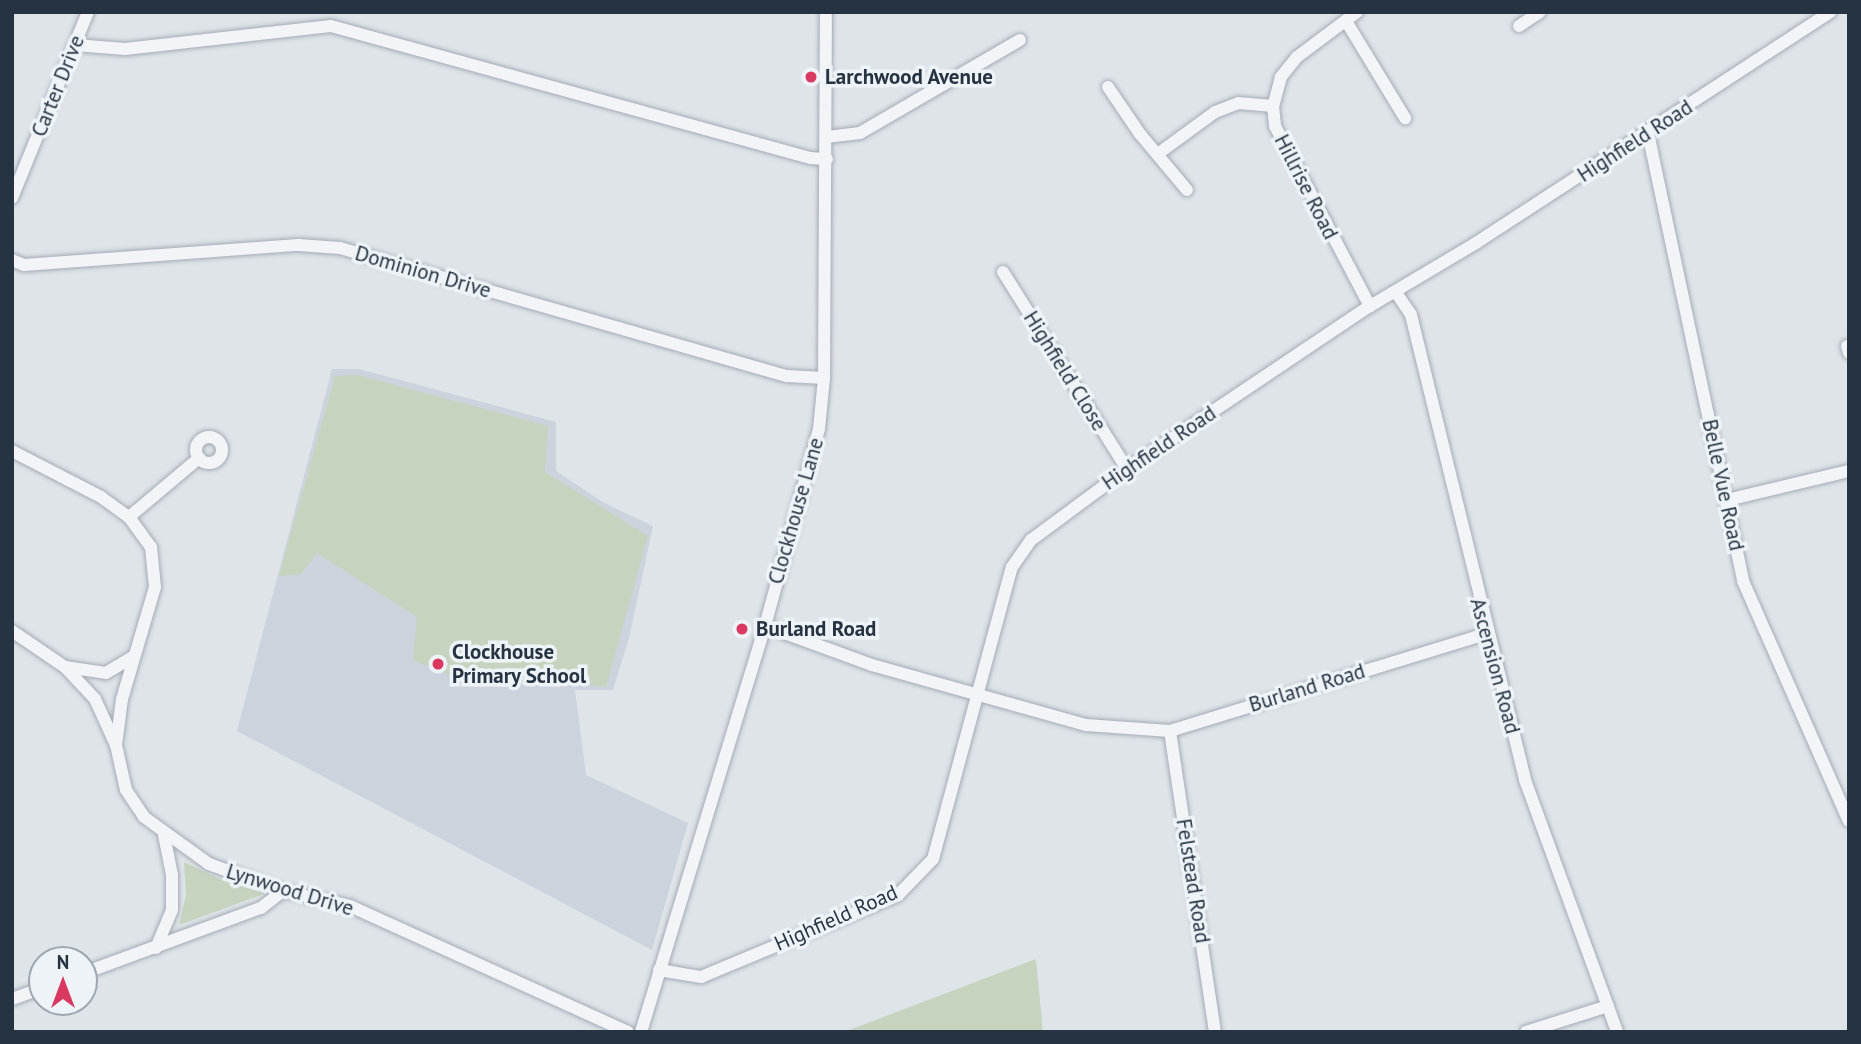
<!DOCTYPE html>
<style>
body{margin:0}
#map{position:relative;width:1861px;height:1044px;overflow:hidden;background:#dfe4e9;font-family:"PT Sans",sans-serif}
div>[style]{position:absolute}
.built>*{inset:0;background:#ccd3dc}
.green>*{inset:0;background:#c6d4bf}
.roads{filter:drop-shadow(0 0 2px #a4abb4) drop-shadow(0 0 2px #a4abb4)}
.street>*{height:12px;margin:-6px;padding:0 6px;transform-origin:6px;border-radius:6px;background:#f2f4f7}
.street>.ring{margin:-6px;padding:0;box-sizing:content-box;background:none;border:12px solid #f2f4f7;border-radius:50%}
.dots>*{width:19px;height:19px;translate:-50% -50%;box-sizing:border-box;border:4px solid #eef3f7;border-radius:50%}
span{translate:-50% -50%;white-space:nowrap;text-align:center;line-height:1.15;-webkit-text-stroke:7px #eef3f7;paint-order:stroke}
.poi-label{font-size:21px;color:#263342;font-weight:700}
.left{translate:0 -50%;text-align:left}
.street-label{font-size:21px;color:#263342}
.frame{position:absolute;inset:0;border:14px solid #263342;pointer-events:none}
.north{position:absolute;left:28px;top:946px;width:70px;height:70px;box-sizing:border-box;background:#eef3f7;border:2px solid #9ea6af;border-radius:50%;rotate:0deg;font-size:19px;font-weight:700;line-height:28px;text-align:center;color:#263342}
.north::after{content:'';display:block;margin:auto;width:24px;height:32px;background:#da3860;clip-path:polygon(50% 0,100% 100%,50% 72%,0 100%)}
</style>
<div id="map">
<div class="built">
<i style="clip-path:polygon(332px 369px,359px 369px,556px 422px,556px 471px,604px 503px,653px 526px,629px 638px,613px 690px,575px 690px,586px 775px,688px 823px,652px 950px,237px 731px)"></i>
</div>
<div class="green">
<i style="clip-path:polygon(357px 375px,548px 426px,545px 472px,648px 536px,606px 687px,481px 672px,457px 678px,413px 660px,417px 617px,317px 553px,301px 574px,279px 576px,335px 376px)"></i>
<i style="clip-path:polygon(184px 862px,222px 880px,266px 893px,179px 925px,186px 895px)"></i>
<i style="clip-path:polygon(1036px 959px,1043px 1032px,844px 1032px)"></i>
</div>
<div class="roads">
<div class="street">
<i style="left:1357px;top:12px;width:75px;rotate:143.1deg"></i>
<i style="left:1297px;top:57px;width:26px;rotate:129deg"></i>
<i style="left:1281px;top:77px;width:30px;rotate:105deg"></i>
<i style="left:1273px;top:106px;width:20px;rotate:84deg"></i>
<i style="left:1275px;top:126px;width:204px;rotate:62.2deg"></i>
<i style="left:1346px;top:21px;width:114px;rotate:58.7deg"></i>
<i style="left:1519px;top:26px;width:25px;rotate:-34deg"></i>
<i style="left:75px;top:45px;width:50px;rotate:4.6deg"></i>
<i style="left:125px;top:49px;width:207px;rotate:-6.4deg"></i>
<i style="left:331px;top:26px;width:498px;rotate:15.4deg"></i>
<i style="left:811px;top:158px;width:16px;rotate:4deg"></i>
<i style="left:1108px;top:87px;width:57px;rotate:55.8deg"></i>
<i style="left:1140px;top:134px;width:73px;rotate:50deg"></i>
<i style="left:1648px;top:133px;width:458px;rotate:78deg"></i>
<i style="left:1743px;top:581px;width:262px;rotate:66.2deg"></i>
<i style="left:827px;top:137px;width:33px;rotate:-7deg"></i>
<i style="left:860px;top:133px;width:185px;rotate:-30.2deg"></i>
<i style="left:1159px;top:153px;width:69px;rotate:-36.2deg"></i>
<i style="left:1215px;top:112px;width:25px;rotate:-21deg"></i>
<i style="left:1238px;top:103px;width:35px;rotate:5deg"></i>
<i style="left:12px;top:198px;width:201px;rotate:-67.8deg"></i>
<i style="left:12px;top:260px;width:13px;rotate:23deg"></i>
<i style="left:24px;top:265px;width:275px;rotate:-4.2deg"></i>
<i style="left:298px;top:245px;width:42px;rotate:4.1deg"></i>
<i style="left:340px;top:248px;width:465px;rotate:16deg"></i>
<i style="left:787px;top:376px;width:37px;rotate:3deg"></i>
<i style="left:1003px;top:272px;width:233px;rotate:57.8deg"></i>
<i style="left:1397px;top:294px;width:25px;rotate:56deg"></i>
<i style="left:1411px;top:315px;width:479px;rotate:76.2deg"></i>
<i style="left:1525px;top:780px;width:268px;rotate:69.9deg"></i>
<i style="left:1847px;top:346px;width:7px;rotate:74deg"></i>
<i class="ring" style="left:196px;top:437px;width:14px;height:14px"></i>
<i style="left:12px;top:451px;width:100px;rotate:27.3deg"></i>
<i style="left:101px;top:497px;width:34px;rotate:36deg"></i>
<i style="left:129px;top:517px;width:37px;rotate:54deg"></i>
<i style="left:151px;top:547px;width:40px;rotate:84.3deg"></i>
<i style="left:155px;top:587px;width:117px;rotate:106.4deg"></i>
<i style="left:122px;top:699px;width:46px;rotate:97.4deg"></i>
<i style="left:116px;top:745px;width:46px;rotate:77.5deg"></i>
<i style="left:126px;top:790px;width:32px;rotate:56deg"></i>
<i style="left:144px;top:817px;width:80px;rotate:35.9deg"></i>
<i style="left:209px;top:864px;width:79px;rotate:20deg"></i>
<i style="left:283px;top:891px;width:69px;rotate:12.6deg"></i>
<i style="left:350px;top:906px;width:305px;rotate:24.4deg"></i>
<i style="left:1727px;top:500px;width:125px;rotate:-13.4deg"></i>
<i style="left:129px;top:517px;width:92px;rotate:-40.1deg"></i>
<i style="left:765px;top:626px;width:114px;rotate:20deg"></i>
<i style="left:872px;top:665px;width:222px;rotate:15.7deg"></i>
<i style="left:1086px;top:725px;width:84px;rotate:4.1deg"></i>
<i style="left:1170px;top:731px;width:331px;rotate:-17.1deg"></i>
<i style="left:12px;top:631px;width:64px;rotate:34.2deg"></i>
<i style="left:65px;top:667px;width:41px;rotate:8.3deg"></i>
<i style="left:106px;top:673px;width:33px;rotate:-31deg"></i>
<i style="left:65px;top:667px;width:44px;rotate:46.8deg"></i>
<i style="left:95px;top:699px;width:51px;rotate:65.5deg"></i>
<i style="left:1170px;top:731px;width:304px;rotate:81.5deg"></i>
<i style="left:156px;top:948px;width:41px;rotate:-67.2deg"></i>
<i style="left:172px;top:910px;width:35px;rotate:-90deg"></i>
<i style="left:172px;top:875px;width:41px;rotate:-101.3deg"></i>
<i style="left:659px;top:970px;width:43px;rotate:9.5deg"></i>
<i style="left:701px;top:977px;width:213px;rotate:-22.6deg"></i>
<i style="left:898px;top:895px;width:50px;rotate:-45.8deg"></i>
<i style="left:933px;top:859px;width:302px;rotate:-74.9deg"></i>
<i style="left:1012px;top:567px;width:33px;rotate:-55deg"></i>
<i style="left:1031px;top:540px;width:119px;rotate:-36.5deg"></i>
<i style="left:1127px;top:469px;width:293px;rotate:-33.9deg"></i>
<i style="left:1370px;top:306px;width:123px;rotate:-30.7deg"></i>
<i style="left:1476px;top:243px;width:423px;rotate:-33.1deg"></i>
<i style="left:84px;top:973px;width:189px;rotate:-20.2deg"></i>
<i style="left:261px;top:908px;width:28px;rotate:-38deg"></i>
<i style="left:12px;top:999px;width:32px;rotate:-20deg"></i>
<i style="left:641px;top:1032px;width:425px;rotate:-73deg"></i>
<i style="left:765px;top:626px;width:204px;rotate:-74.7deg"></i>
<i style="left:819px;top:429px;width:51px;rotate:-84.4deg"></i>
<i style="left:824px;top:378px;width:366px;rotate:-89.7deg"></i>
<i style="left:1526px;top:1032px;width:86px;rotate:-17.6deg"></i>
</div>
</div>
<div class="dots">
<i style="left:811px;top:77px;background:#da3860"></i>
<i style="left:742px;top:629px;background:#da3860"></i>
<i style="left:438px;top:664px;background:#da3860"></i>
</div>
<div class="poi-label">
<span class="left" style="left:825px;top:77px">Larchwood Avenue</span>
<span class="left" style="left:756px;top:629px">Burland Road</span>
<span class="left" style="left:452px;top:664px">Clockhouse<br>Primary School</span>
</div>
<div class="street-label">
<span style="left:58px;top:86px;rotate:-68deg">Carter Drive</span>
<span style="left:1635px;top:141px;rotate:-33deg">Highfield Road</span>
<span style="left:1306px;top:187px;rotate:63deg">Hillrise Road</span>
<span style="left:423px;top:272px;rotate:16deg">Dominion Drive</span>
<span style="left:1065px;top:371px;rotate:58deg">Highfield Close</span>
<span style="left:1159px;top:448px;rotate:-34deg">Highfield Road</span>
<span style="left:1723px;top:485px;rotate:78deg">Belle Vue Road</span>
<span style="left:796px;top:511px;rotate:-74deg">Clockhouse Lane</span>
<span style="left:1495px;top:666px;rotate:75deg">Ascension Road</span>
<span style="left:1307px;top:688px;rotate:-17deg">Burland Road</span>
<span style="left:1193px;top:881px;rotate:81deg">Felstead Road</span>
<span style="left:290px;top:890px;rotate:17deg">Lynwood Drive</span>
<span style="left:836px;top:918px;rotate:-24deg">Highfield Road</span>
</div>
<div class="frame"></div>
<div class="north">N</div>
</div>
